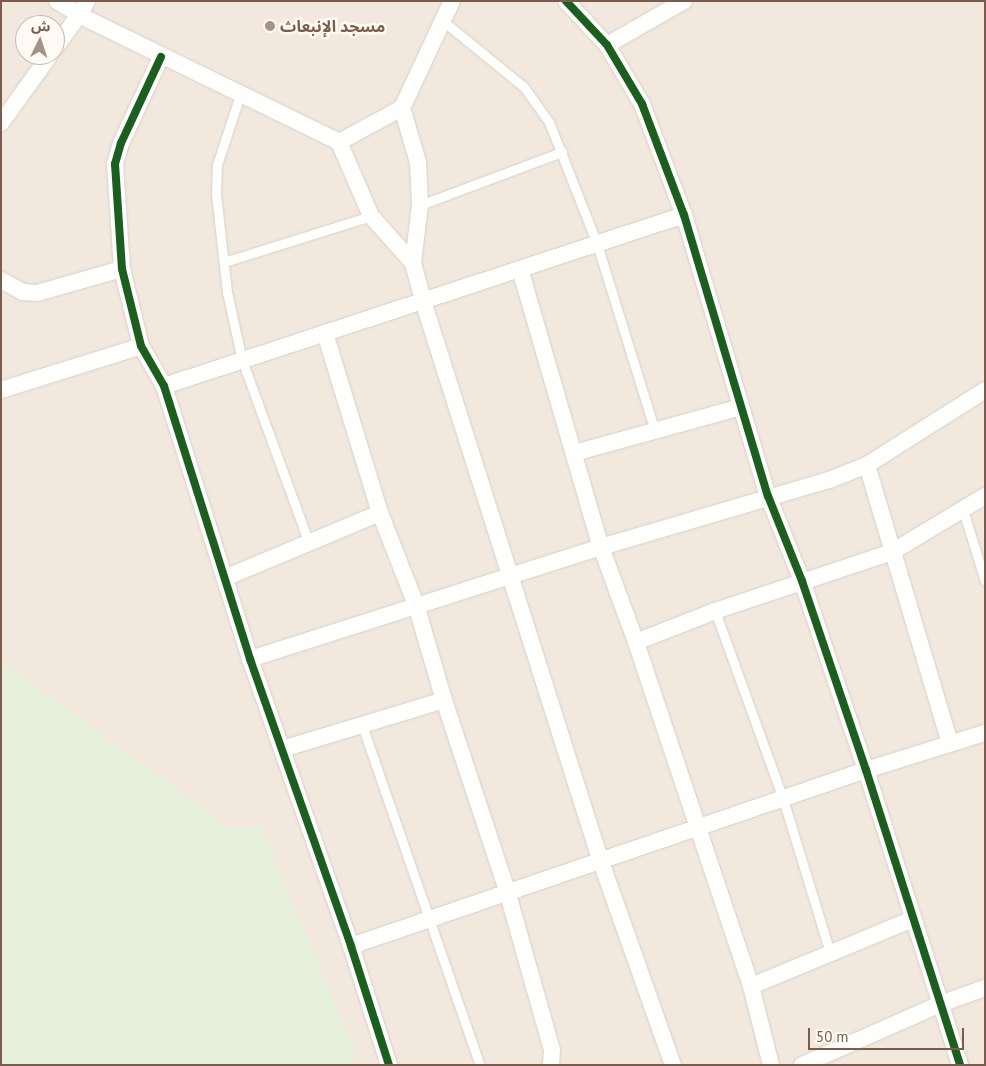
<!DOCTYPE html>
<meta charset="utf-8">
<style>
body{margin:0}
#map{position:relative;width:986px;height:1066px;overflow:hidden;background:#f9f5f0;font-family:"PT Sans","Noto Sans Arabic",sans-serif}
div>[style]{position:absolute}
.residential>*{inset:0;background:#f2e8de}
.green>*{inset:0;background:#e7f0db}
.roads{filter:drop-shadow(0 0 1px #d7d1cb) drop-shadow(0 0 1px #d7d1cb)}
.lane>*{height:9px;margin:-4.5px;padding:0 4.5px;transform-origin:4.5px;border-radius:4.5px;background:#fefefd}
.street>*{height:16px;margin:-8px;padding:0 8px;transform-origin:8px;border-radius:8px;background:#fefefd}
.cycleway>*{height:8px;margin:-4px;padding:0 4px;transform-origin:4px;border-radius:4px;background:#1b5e20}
.dots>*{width:14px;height:14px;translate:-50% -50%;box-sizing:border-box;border:2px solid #fffaf3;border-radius:50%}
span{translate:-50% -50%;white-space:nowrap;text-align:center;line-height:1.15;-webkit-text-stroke:5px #fffaf3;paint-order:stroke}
.poi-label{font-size:16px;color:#7a5c4d;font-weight:700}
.left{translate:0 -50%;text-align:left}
.frame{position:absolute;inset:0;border:2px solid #7a5c4d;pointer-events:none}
.north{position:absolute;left:15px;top:15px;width:50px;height:50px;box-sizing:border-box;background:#fffaf3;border:1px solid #cabbb1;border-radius:50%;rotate:4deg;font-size:14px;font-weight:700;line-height:20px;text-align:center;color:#7a5c4d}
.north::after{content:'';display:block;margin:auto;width:18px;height:22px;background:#a69286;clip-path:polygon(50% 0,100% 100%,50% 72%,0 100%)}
.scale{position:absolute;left:808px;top:1028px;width:156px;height:22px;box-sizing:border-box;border:2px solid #7a5c4d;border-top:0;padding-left:6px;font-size:15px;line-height:18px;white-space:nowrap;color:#7a5c4d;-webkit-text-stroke:4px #fffaf3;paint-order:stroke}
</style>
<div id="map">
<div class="residential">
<i style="clip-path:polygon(evenodd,1px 1px,985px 1px,985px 1065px,1px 1065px,1px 1px,25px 25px,55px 25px,55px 55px,25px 55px,25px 25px)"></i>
</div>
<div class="green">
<i style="clip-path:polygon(1px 661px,230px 828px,260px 825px,355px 1052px,352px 1065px,1px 1065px)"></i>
</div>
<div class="roads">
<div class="lane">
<i style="left:443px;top:21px;width:104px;rotate:39.2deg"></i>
<i style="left:524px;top:87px;width:43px;rotate:54.5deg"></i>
<i style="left:549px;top:122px;width:131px;rotate:68.5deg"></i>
<i style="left:597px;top:244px;width:196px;rotate:72.8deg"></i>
<i style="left:240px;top:95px;width:74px;rotate:108.2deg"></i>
<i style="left:217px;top:165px;width:29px;rotate:92deg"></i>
<i style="left:216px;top:194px;width:99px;rotate:83.6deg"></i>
<i style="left:227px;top:292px;width:70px;rotate:77.6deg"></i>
<i style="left:242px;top:360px;width:195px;rotate:69.9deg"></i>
<i style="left:420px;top:205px;width:152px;rotate:-20.5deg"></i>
<i style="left:224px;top:262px;width:154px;rotate:-17.4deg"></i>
<i style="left:963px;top:510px;width:74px;rotate:72.8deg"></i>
<i style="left:715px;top:611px;width:200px;rotate:70.1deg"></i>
<i style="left:783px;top:799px;width:161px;rotate:73deg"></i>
<i style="left:362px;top:725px;width:360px;rotate:70.9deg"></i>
</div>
<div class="street">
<i style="left:57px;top:1px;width:26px;rotate:32deg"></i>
<i style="left:79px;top:15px;width:16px;rotate:-60deg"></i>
<i style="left:566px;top:1px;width:60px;rotate:47deg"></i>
<i style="left:607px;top:45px;width:69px;rotate:59.3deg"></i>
<i style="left:642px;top:104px;width:119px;rotate:69.3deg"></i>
<i style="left:684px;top:215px;width:293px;rotate:73.4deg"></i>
<i style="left:768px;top:496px;width:92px;rotate:68.2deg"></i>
<i style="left:802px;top:581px;width:200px;rotate:71.3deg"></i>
<i style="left:866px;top:770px;width:310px;rotate:72.3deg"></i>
<i style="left:607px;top:45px;width:89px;rotate:-29.7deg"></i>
<i style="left:55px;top:48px;width:41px;rotate:-54deg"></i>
<i style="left:79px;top:15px;width:289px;rotate:26deg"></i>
<i style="left:339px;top:142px;width:72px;rotate:-28.4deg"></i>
<i style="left:402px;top:108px;width:118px;rotate:-65deg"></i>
<i style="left:161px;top:57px;width:95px;rotate:114.9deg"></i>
<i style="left:121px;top:143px;width:22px;rotate:106deg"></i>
<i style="left:115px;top:164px;width:105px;rotate:86.2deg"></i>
<i style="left:122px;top:269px;width:79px;rotate:76.1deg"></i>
<i style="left:141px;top:346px;width:46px;rotate:60.1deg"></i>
<i style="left:164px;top:386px;width:286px;rotate:72.5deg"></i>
<i style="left:250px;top:659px;width:304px;rotate:70.6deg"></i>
<i style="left:351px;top:946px;width:125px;rotate:72.3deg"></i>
<i style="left:402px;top:108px;width:56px;rotate:73.5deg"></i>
<i style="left:418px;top:162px;width:43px;rotate:87.3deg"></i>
<i style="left:420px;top:205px;width:58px;rotate:96.9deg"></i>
<i style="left:413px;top:263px;width:39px;rotate:75deg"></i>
<i style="left:423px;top:301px;width:585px;rotate:72.4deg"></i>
<i style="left:600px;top:859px;width:219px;rotate:70.5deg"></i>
<i style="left:1px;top:123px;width:84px;rotate:-54.2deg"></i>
<i style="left:339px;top:142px;width:81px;rotate:66.6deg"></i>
<i style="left:371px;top:216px;width:63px;rotate:48.2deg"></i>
<i style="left:520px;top:269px;width:290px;rotate:73.8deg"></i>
<i style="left:601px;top:547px;width:101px;rotate:69.8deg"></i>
<i style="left:1px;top:280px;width:25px;rotate:29deg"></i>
<i style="left:23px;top:292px;width:14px;rotate:4deg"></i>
<i style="left:37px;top:293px;width:88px;rotate:-15.8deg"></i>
<i style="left:164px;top:386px;width:547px;rotate:-18.2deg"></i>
<i style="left:1px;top:390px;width:147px;rotate:-17.4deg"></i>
<i style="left:574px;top:453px;width:173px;rotate:-15.4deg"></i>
<i style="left:867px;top:465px;width:291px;rotate:73.4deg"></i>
<i style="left:380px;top:513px;width:99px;rotate:68.6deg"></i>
<i style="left:416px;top:605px;width:99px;rotate:73.6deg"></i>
<i style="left:227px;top:577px;width:166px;rotate:-22.7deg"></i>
<i style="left:380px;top:513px;width:188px;rotate:-107deg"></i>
<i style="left:250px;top:659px;width:368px;rotate:-17.7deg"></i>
<i style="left:601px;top:547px;width:238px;rotate:-16.4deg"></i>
<i style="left:829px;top:480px;width:41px;rotate:-21.5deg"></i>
<i style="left:867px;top:465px;width:140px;rotate:-32.4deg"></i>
<i style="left:282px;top:749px;width:169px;rotate:-16.8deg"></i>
<i style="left:444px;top:700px;width:201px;rotate:71.7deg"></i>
<i style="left:507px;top:891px;width:165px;rotate:74.2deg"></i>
<i style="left:552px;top:1050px;width:15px;rotate:94deg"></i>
<i style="left:913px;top:919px;width:175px;rotate:157.5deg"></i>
<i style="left:751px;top:986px;width:363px;rotate:-108.5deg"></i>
<i style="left:636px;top:642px;width:85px;rotate:-21.4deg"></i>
<i style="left:715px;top:611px;width:187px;rotate:-18.4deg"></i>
<i style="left:892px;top:552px;width:109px;rotate:-31.1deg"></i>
<i style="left:351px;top:946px;width:544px;rotate:-18.87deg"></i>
<i style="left:866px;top:770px;width:125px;rotate:-17.3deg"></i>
<i style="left:751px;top:986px;width:81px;rotate:75.8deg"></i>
<i style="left:802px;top:1065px;width:151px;rotate:-23.8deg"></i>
<i style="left:940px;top:1004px;width:48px;rotate:-19.6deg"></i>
</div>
</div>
<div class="cycleway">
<i style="left:566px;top:1px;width:60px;rotate:47deg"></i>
<i style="left:607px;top:45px;width:69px;rotate:59.3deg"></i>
<i style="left:642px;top:104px;width:119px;rotate:69.3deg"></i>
<i style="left:684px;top:215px;width:293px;rotate:73.4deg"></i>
<i style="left:768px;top:496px;width:92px;rotate:68.2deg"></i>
<i style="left:802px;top:581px;width:200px;rotate:71.3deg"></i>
<i style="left:866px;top:770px;width:310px;rotate:72.3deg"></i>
<i style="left:161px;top:57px;width:95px;rotate:114.9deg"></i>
<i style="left:121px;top:143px;width:22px;rotate:106deg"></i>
<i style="left:115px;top:164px;width:105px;rotate:86.2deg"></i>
<i style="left:122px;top:269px;width:79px;rotate:76.1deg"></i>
<i style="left:141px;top:346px;width:46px;rotate:60.1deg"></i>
<i style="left:164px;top:386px;width:286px;rotate:72.5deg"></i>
<i style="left:250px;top:659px;width:304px;rotate:70.6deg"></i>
<i style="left:351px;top:946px;width:125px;rotate:72.3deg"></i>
</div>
<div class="dots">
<i style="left:270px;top:26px;background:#a69286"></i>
</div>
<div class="poi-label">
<span class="left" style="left:280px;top:26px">مسجد الإنبعاث</span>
</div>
<div class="frame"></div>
<div class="north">ش</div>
<div class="scale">50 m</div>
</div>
